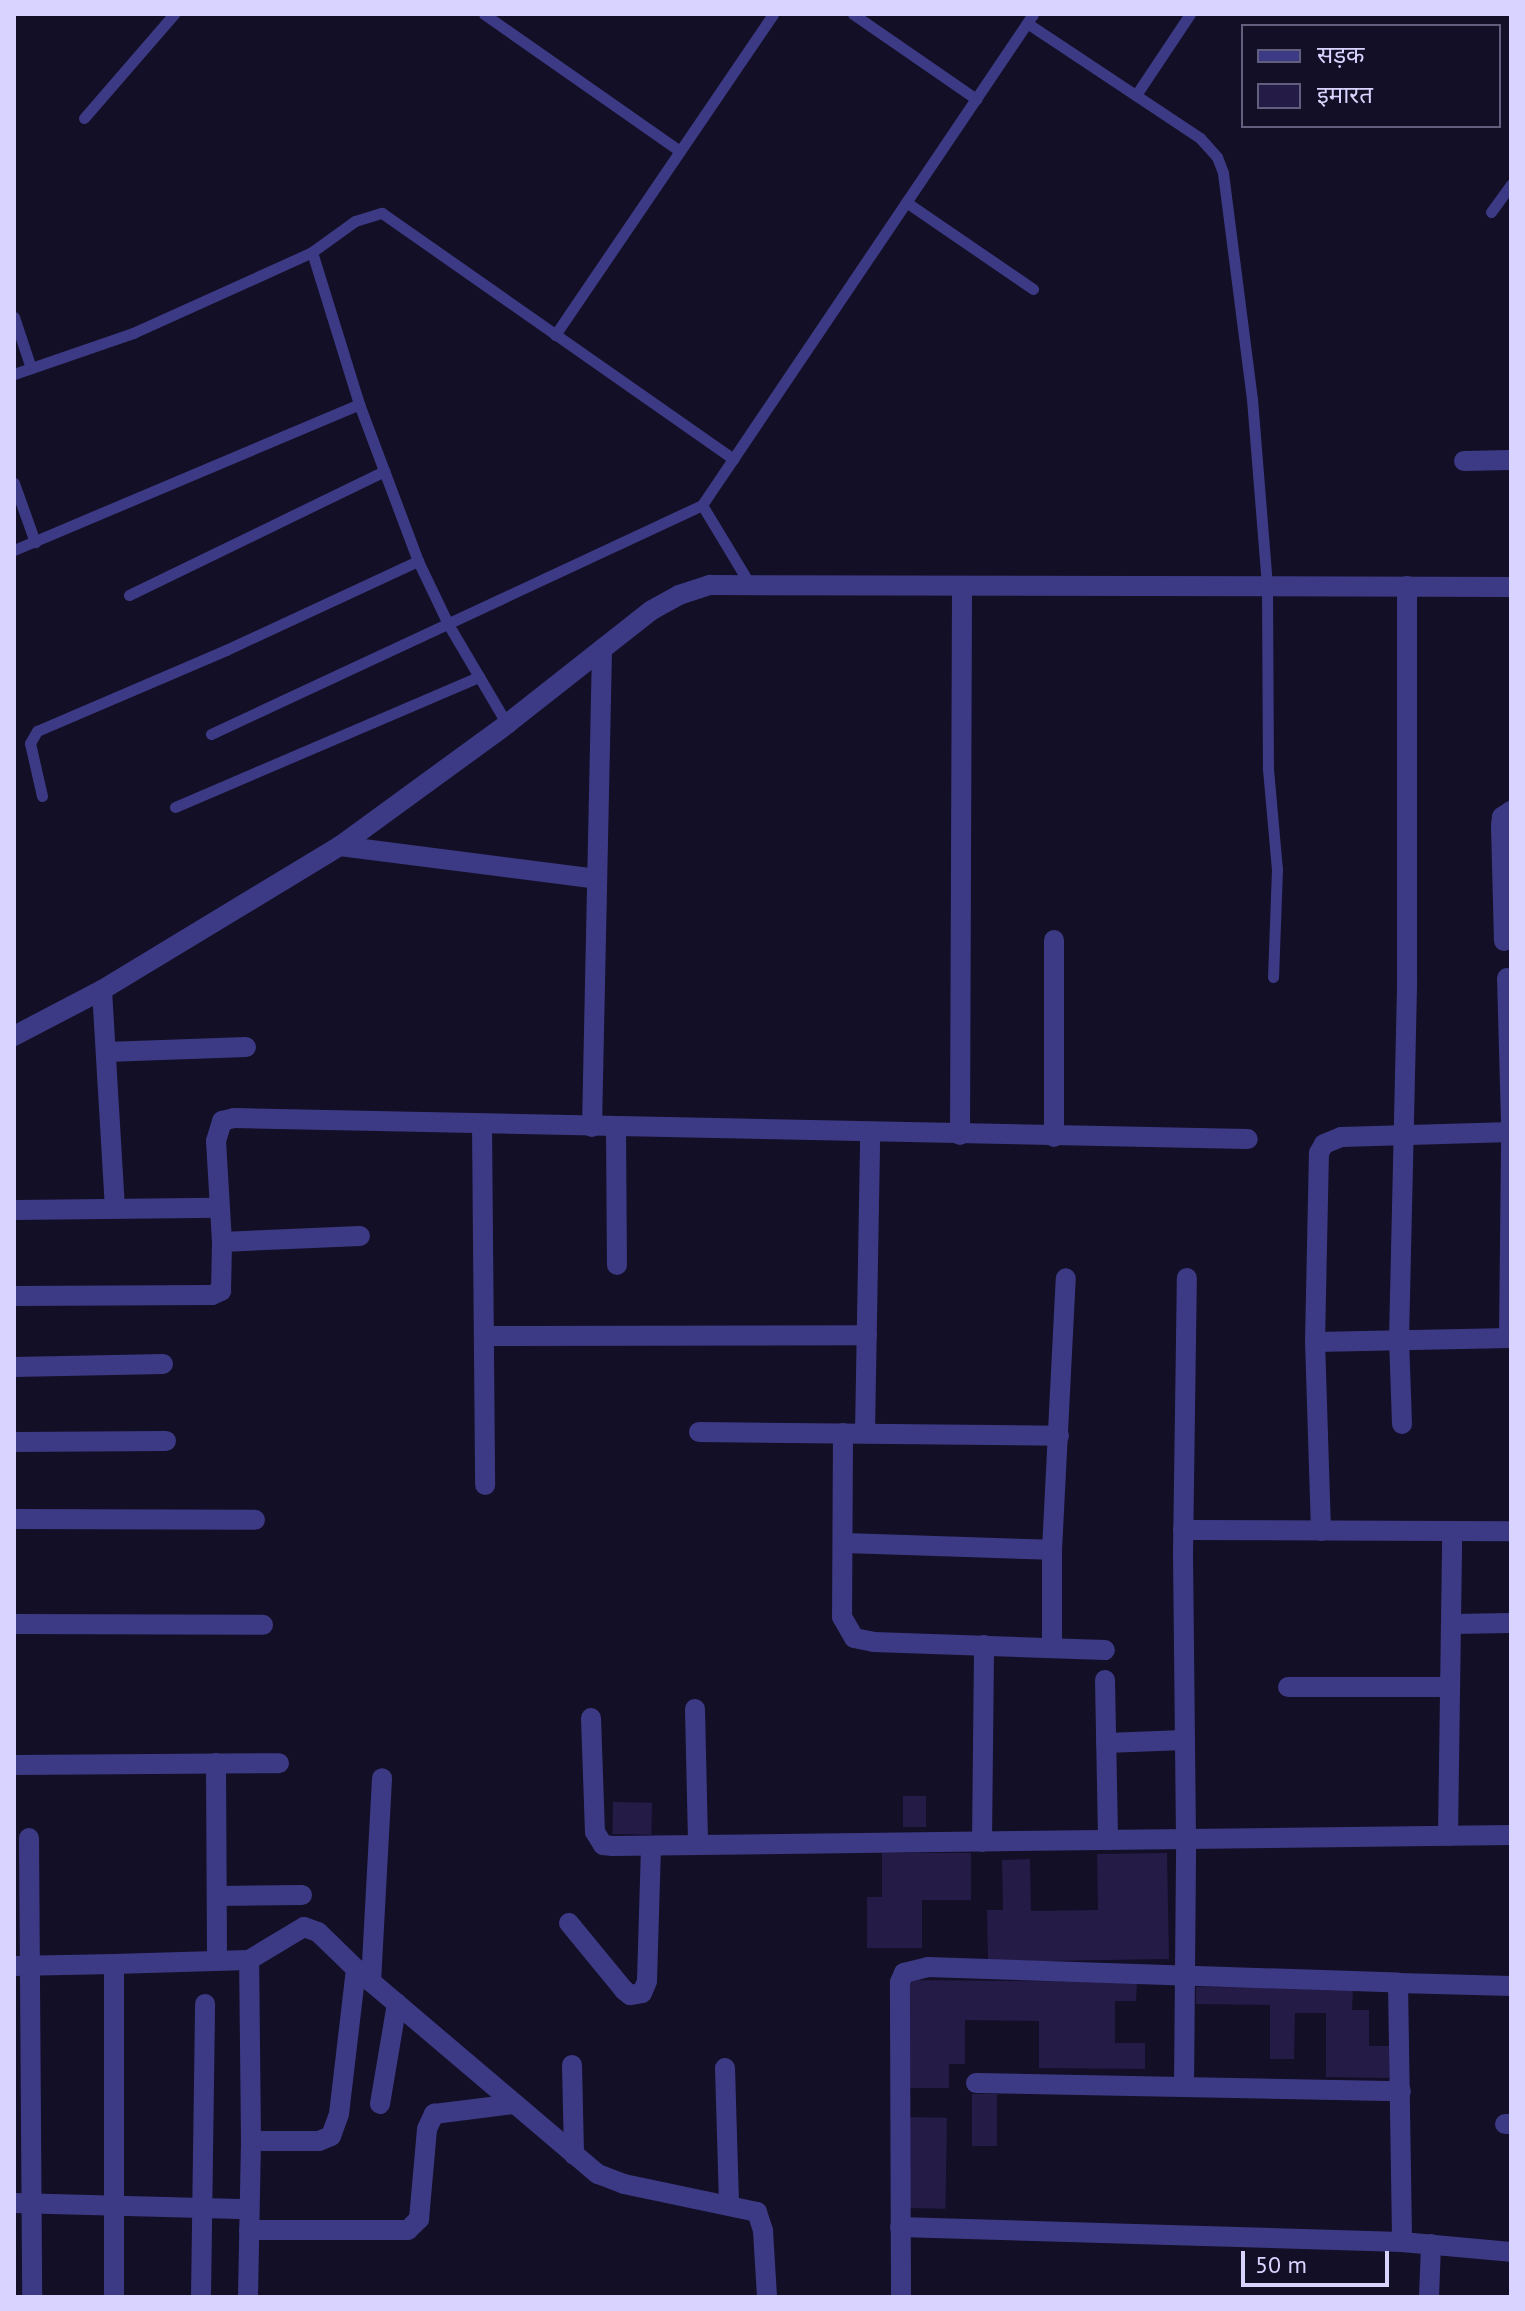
<!DOCTYPE html>
<meta charset="utf-8">
<style>
body{margin:0}
#map{position:relative;width:1525px;height:2311px;overflow:hidden;background:#130f26;font-family:"PT Sans","Noto Sans Devanagari",sans-serif}
div>[style]{position:absolute}
.building>*{inset:0;background:#241b47;transform-origin:0 0}
.service>*{height:11px;margin:-5.5px;padding:0 5.5px;transform-origin:5.5px;border-radius:5.5px;background:#3d3a85}
.minor>*{height:20px;margin:-10px;padding:0 10px;transform-origin:10px;border-radius:10px;background:#3d3a85}
span{translate:-50% -50%;white-space:nowrap;text-align:center;line-height:1.15;-webkit-text-stroke:8px #130f26;paint-order:stroke}
.frame{position:absolute;inset:0;border:16px solid #d9d4ff;pointer-events:none}
.legend{position:absolute;left:1241px;top:24px;width:260px;height:104px;box-sizing:border-box;background:#130f26;border:2px solid #625e7d;margin:0;padding:10px 14px;list-style:none;font-size:24px;color:#d9d4ff}
.legend li{display:flex;align-items:center;gap:16px;height:40px}
.legend b{width:40px;border:2px solid #625e7d}
.scale{position:absolute;left:1241px;top:2251px;width:148px;height:36px;box-sizing:border-box;border:4px solid #d9d4ff;border-top:0;padding-left:10px;font-size:24px;line-height:28px;white-space:nowrap;color:#d9d4ff;-webkit-text-stroke:6px #130f26;paint-order:stroke}
</style>
<div id="map">
<div class="building">
<i style="left:903px;top:1796px;width:23px;height:31px"></i>
<i style="left:613px;top:1802px;width:39px;height:32px;rotate:1deg"></i>
<i style="clip-path:polygon(882px 1853px,971px 1853px,971px 1900px,922px 1900px,922px 1948px,867px 1948px,867px 1897px,882px 1897px)"></i>
<i style="clip-path:polygon(1167px 1853px,1169px 1959px,988px 1962px,987px 1910px,1003px 1910px,1002px 1860px,1030px 1859px,1031px 1911px,1098px 1910px,1097px 1854px)"></i>
<i style="clip-path:polygon(907px 1980px,1137px 1982px,1136px 2001px,1115px 2001px,1115px 2043px,1145px 2043px,1145px 2069px,1039px 2068px,1039px 2021px,965px 2020px,965px 2064px,949px 2064px,949px 2088px,906px 2088px)"></i>
<i style="clip-path:polygon(1196px 1987px,1353px 1988px,1352px 2010px,1369px 2010px,1369px 2046px,1389px 2046px,1389px 2078px,1326px 2077px,1326px 2013px,1295px 2013px,1294px 2059px,1270px 2059px,1270px 2005px,1196px 2004px)"></i>
<i style="left:972px;top:2094px;width:25px;height:52px"></i>
<i style="left:907px;top:2117px;width:40px;height:91px;rotate:1deg"></i>
</div>
<div class="service">
<i style="left:484px;top:14px;width:239px;rotate:35deg"></i>
<i style="left:853px;top:14px;width:150px;rotate:34.6deg"></i>
<i style="left:1027px;top:23px;width:208px;rotate:33.6deg"></i>
<i style="left:1200px;top:138px;width:25px;rotate:48deg"></i>
<i style="left:1217px;top:157px;width:17px;rotate:69deg"></i>
<i style="left:1223px;top:173px;width:228px;rotate:82.7deg"></i>
<i style="left:1252px;top:399px;width:188px;rotate:85.4deg"></i>
<i style="left:1267px;top:586px;width:183px;rotate:89.7deg"></i>
<i style="left:1268px;top:769px;width:100px;rotate:84.9deg"></i>
<i style="left:1277px;top:869px;width:108px;rotate:92.1deg"></i>
<i style="left:1136px;top:95px;width:97px;rotate:-56.3deg"></i>
<i style="left:84px;top:118px;width:138px;rotate:-49.1deg"></i>
<i style="left:906px;top:202px;width:154px;rotate:34.4deg"></i>
<i style="left:1491px;top:212px;width:34px;rotate:-54deg"></i>
<i style="left:312px;top:252px;width:159px;rotate:72.8deg"></i>
<i style="left:359px;top:404px;width:168px;rotate:69.4deg"></i>
<i style="left:418px;top:561px;width:70px;rotate:64.5deg"></i>
<i style="left:448px;top:624px;width:116px;rotate:59.5deg"></i>
<i style="left:14px;top:317px;width:54px;rotate:71.6deg"></i>
<i style="left:555px;top:335px;width:388px;rotate:-55.8deg"></i>
<i style="left:14px;top:374px;width:126px;rotate:-19deg"></i>
<i style="left:133px;top:333px;width:196px;rotate:-24.3deg"></i>
<i style="left:312px;top:252px;width:53px;rotate:-35.8deg"></i>
<i style="left:355px;top:221px;width:28px;rotate:-17deg"></i>
<i style="left:382px;top:213px;width:429px;rotate:35deg"></i>
<i style="left:14px;top:483px;width:63px;rotate:70.4deg"></i>
<i style="left:702px;top:505px;width:91px;rotate:58.9deg"></i>
<i style="left:14px;top:550px;width:375px;rotate:-22.9deg"></i>
<i style="left:129px;top:595px;width:284px;rotate:-25.9deg"></i>
<i style="left:211px;top:734px;width:542px;rotate:-25deg"></i>
<i style="left:702px;top:505px;width:592px;rotate:-56.01deg"></i>
<i style="left:42px;top:796px;width:54px;rotate:-102.8deg"></i>
<i style="left:30px;top:743px;width:14px;rotate:-60deg"></i>
<i style="left:37px;top:731px;width:206px;rotate:-23.2deg"></i>
<i style="left:226px;top:650px;width:212px;rotate:-24.9deg"></i>
<i style="left:175px;top:807px;width:331px;rotate:-23.2deg"></i>
</div>
<div class="minor">
<i style="left:1464px;top:461px;width:47px;rotate:-1.2deg"></i>
<i style="left:340px;top:846px;width:259px;rotate:7.3deg"></i>
<i style="left:1054px;top:940px;width:197px;rotate:90deg"></i>
<i style="left:1504px;top:941px;width:115px;rotate:-91.5deg"></i>
<i style="left:1501px;top:826px;width:9px;rotate:-84deg"></i>
<i style="left:1502px;top:817px;width:11px;rotate:-34deg"></i>
<i style="left:1507px;top:978px;width:146px;rotate:88.4deg"></i>
<i style="left:102px;top:990px;width:219px;rotate:86.6deg"></i>
<i style="left:14px;top:1036px;width:99px;rotate:-27.6deg"></i>
<i style="left:102px;top:990px;width:278px;rotate:-31.2deg"></i>
<i style="left:340px;top:846px;width:207px;rotate:-36.1deg"></i>
<i style="left:507px;top:724px;width:184px;rotate:-38.2deg"></i>
<i style="left:652px;top:610px;width:31px;rotate:-29deg"></i>
<i style="left:679px;top:595px;width:33px;rotate:-18deg"></i>
<i style="left:710px;top:585px;width:801px;rotate:0.14deg"></i>
<i style="left:106px;top:1052px;width:140px;rotate:-2deg"></i>
<i style="left:482px;top:1125px;width:360px;rotate:89.5deg"></i>
<i style="left:592px;top:1127px;width:478px;rotate:-88.8deg"></i>
<i style="left:616px;top:1128px;width:137px;rotate:89.6deg"></i>
<i style="left:960px;top:1135px;width:549px;rotate:-89.79deg"></i>
<i style="left:14px;top:1210px;width:205px;rotate:-0.6deg"></i>
<i style="left:222px;top:1242px;width:138px;rotate:-2.5deg"></i>
<i style="left:14px;top:1296px;width:198px;rotate:-0.3deg"></i>
<i style="left:212px;top:1295px;width:10px;rotate:-24deg"></i>
<i style="left:221px;top:1291px;width:49px;rotate:-88.8deg"></i>
<i style="left:222px;top:1242px;width:101px;rotate:-93.4deg"></i>
<i style="left:216px;top:1141px;width:21px;rotate:-73deg"></i>
<i style="left:222px;top:1121px;width:12px;rotate:-14deg"></i>
<i style="left:234px;top:1118px;width:1014px;rotate:1.19deg"></i>
<i style="left:484px;top:1336px;width:383px;rotate:-0.1deg"></i>
<i style="left:1509px;top:1338px;width:200px;rotate:-89.4deg"></i>
<i style="left:1315px;top:1342px;width:196px;rotate:-1.2deg"></i>
<i style="left:14px;top:1367px;width:149px;rotate:-1.2deg"></i>
<i style="left:1402px;top:1424px;width:84px;rotate:-92deg"></i>
<i style="left:1399px;top:1340px;width:358px;rotate:-88.7deg"></i>
<i style="left:1407px;top:982px;width:396px;rotate:-90deg"></i>
<i style="left:699px;top:1432px;width:360px;rotate:0.6deg"></i>
<i style="left:843px;top:1433px;width:184px;rotate:90.3deg"></i>
<i style="left:842px;top:1617px;width:24px;rotate:60deg"></i>
<i style="left:854px;top:1638px;width:20px;rotate:11deg"></i>
<i style="left:874px;top:1642px;width:231px;rotate:2deg"></i>
<i style="left:865px;top:1433px;width:300px;rotate:-89deg"></i>
<i style="left:14px;top:1442px;width:152px;rotate:-0.4deg"></i>
<i style="left:14px;top:1519px;width:241px;rotate:0.2deg"></i>
<i style="left:1183px;top:1530px;width:328px;rotate:0.2deg"></i>
<i style="left:1321px;top:1531px;width:189px;rotate:-91.8deg"></i>
<i style="left:1315px;top:1342px;width:189px;rotate:-88.8deg"></i>
<i style="left:1319px;top:1153px;width:10px;rotate:-61deg"></i>
<i style="left:1324px;top:1144px;width:18px;rotate:-22deg"></i>
<i style="left:1341px;top:1137px;width:170px;rotate:-1.7deg"></i>
<i style="left:845px;top:1543px;width:207px;rotate:1.9deg"></i>
<i style="left:14px;top:1624px;width:249px;rotate:0.2deg"></i>
<i style="left:1453px;top:1624px;width:58px;rotate:-1deg"></i>
<i style="left:1052px;top:1647px;width:97px;rotate:-90deg"></i>
<i style="left:1052px;top:1550px;width:272px;rotate:-87.1deg"></i>
<i style="left:1105px;top:1680px;width:160px;rotate:88.9deg"></i>
<i style="left:1288px;top:1687px;width:162px"></i>
<i style="left:695px;top:1709px;width:136px;rotate:88.7deg"></i>
<i style="left:591px;top:1718px;width:114px;rotate:88deg"></i>
<i style="left:595px;top:1832px;width:15px;rotate:58deg"></i>
<i style="left:603px;top:1845px;width:10px;rotate:6deg"></i>
<i style="left:613px;top:1846px;width:898px;rotate:-0.7deg"></i>
<i style="left:1106px;top:1743px;width:78px;rotate:-2.2deg"></i>
<i style="left:216px;top:1763px;width:196px;rotate:89.7deg"></i>
<i style="left:14px;top:1765px;width:265px;rotate:-0.4deg"></i>
<i style="left:1448px;top:1836px;width:305px;rotate:-89.2deg"></i>
<i style="left:29px;top:1838px;width:459px;rotate:89.6deg"></i>
<i style="left:982px;top:1842px;width:197px;rotate:-89.4deg"></i>
<i style="left:217px;top:1896px;width:85px;rotate:-0.7deg"></i>
<i style="left:569px;top:1923px;width:87px;rotate:50.6deg"></i>
<i style="left:624px;top:1990px;width:8px;rotate:40deg"></i>
<i style="left:630px;top:1995px;width:12px;rotate:-9deg"></i>
<i style="left:642px;top:1993px;width:13px;rotate:-67deg"></i>
<i style="left:647px;top:1981px;width:135px;rotate:-88.3deg"></i>
<i style="left:114px;top:1964px;width:135px;rotate:-1.7deg"></i>
<i style="left:14px;top:1966px;width:100px;rotate:-1.1deg"></i>
<i style="left:114px;top:1964px;width:333px;rotate:90deg"></i>
<i style="left:371px;top:1982px;width:204px;rotate:-86.9deg"></i>
<i style="left:1398px;top:1983px;width:113px;rotate:1.5deg"></i>
<i style="left:572px;top:2065px;width:90px;rotate:88.7deg"></i>
<i style="left:725px;top:2068px;width:136px;rotate:88.3deg"></i>
<i style="left:976px;top:2083px;width:425px;rotate:1.1deg"></i>
<i style="left:1184px;top:2087px;width:248px;rotate:-89.5deg"></i>
<i style="left:1186px;top:1839px;width:285px;rotate:-90.6deg"></i>
<i style="left:1183px;top:1554px;width:276px;rotate:-89.2deg"></i>
<i style="left:380px;top:2104px;width:102px;rotate:-80.4deg"></i>
<i style="left:1505px;top:2124px;width:6px"></i>
<i style="left:251px;top:2141px;width:68px"></i>
<i style="left:319px;top:2141px;width:13px;rotate:-23deg"></i>
<i style="left:331px;top:2136px;width:23px;rotate:-70deg"></i>
<i style="left:339px;top:2114px;width:146px;rotate:-83.3deg"></i>
<i style="left:14px;top:2203px;width:235px;rotate:1.5deg"></i>
<i style="left:900px;top:2227px;width:502px;rotate:1.71deg"></i>
<i style="left:1402px;top:2242px;width:109px;rotate:5.2deg"></i>
<i style="left:249px;top:2230px;width:159px"></i>
<i style="left:408px;top:2230px;width:16px;rotate:-45deg"></i>
<i style="left:419px;top:2219px;width:90px;rotate:-84.9deg"></i>
<i style="left:427px;top:2129px;width:17px;rotate:-65deg"></i>
<i style="left:434px;top:2114px;width:81px;rotate:-7.1deg"></i>
<i style="left:201px;top:2297px;width:293px;rotate:-89.2deg"></i>
<i style="left:248px;top:2297px;width:156px;rotate:-88.9deg"></i>
<i style="left:251px;top:2141px;width:181px;rotate:-90.6deg"></i>
<i style="left:249px;top:1960px;width:64px;rotate:-31deg"></i>
<i style="left:304px;top:1927px;width:15px;rotate:20deg"></i>
<i style="left:318px;top:1932px;width:53px;rotate:44.2deg"></i>
<i style="left:356px;top:1969px;width:317px;rotate:40.3deg"></i>
<i style="left:598px;top:2174px;width:28px;rotate:21deg"></i>
<i style="left:624px;top:2184px;width:136px;rotate:11.9deg"></i>
<i style="left:757px;top:2212px;width:20px;rotate:72deg"></i>
<i style="left:763px;top:2231px;width:66px;rotate:86.5deg"></i>
<i style="left:901px;top:2297px;width:315px;rotate:-90.2deg"></i>
<i style="left:900px;top:1982px;width:10px;rotate:-66deg"></i>
<i style="left:904px;top:1973px;width:25px;rotate:-14deg"></i>
<i style="left:928px;top:1967px;width:470px;rotate:1.9deg"></i>
<i style="left:1398px;top:1983px;width:259px;rotate:89.1deg"></i>
<i style="left:1429px;top:2297px;width:53px;rotate:-87.8deg"></i>
</div>
<div class="frame"></div>
<ul class="legend">
<li><b style="height:10px;background:#3d3a85"></b>सड़क</li>
<li><b style="height:22px;background:#241b47"></b>इमारत</li>
</ul>
<div class="scale">50 m</div>
</div>
